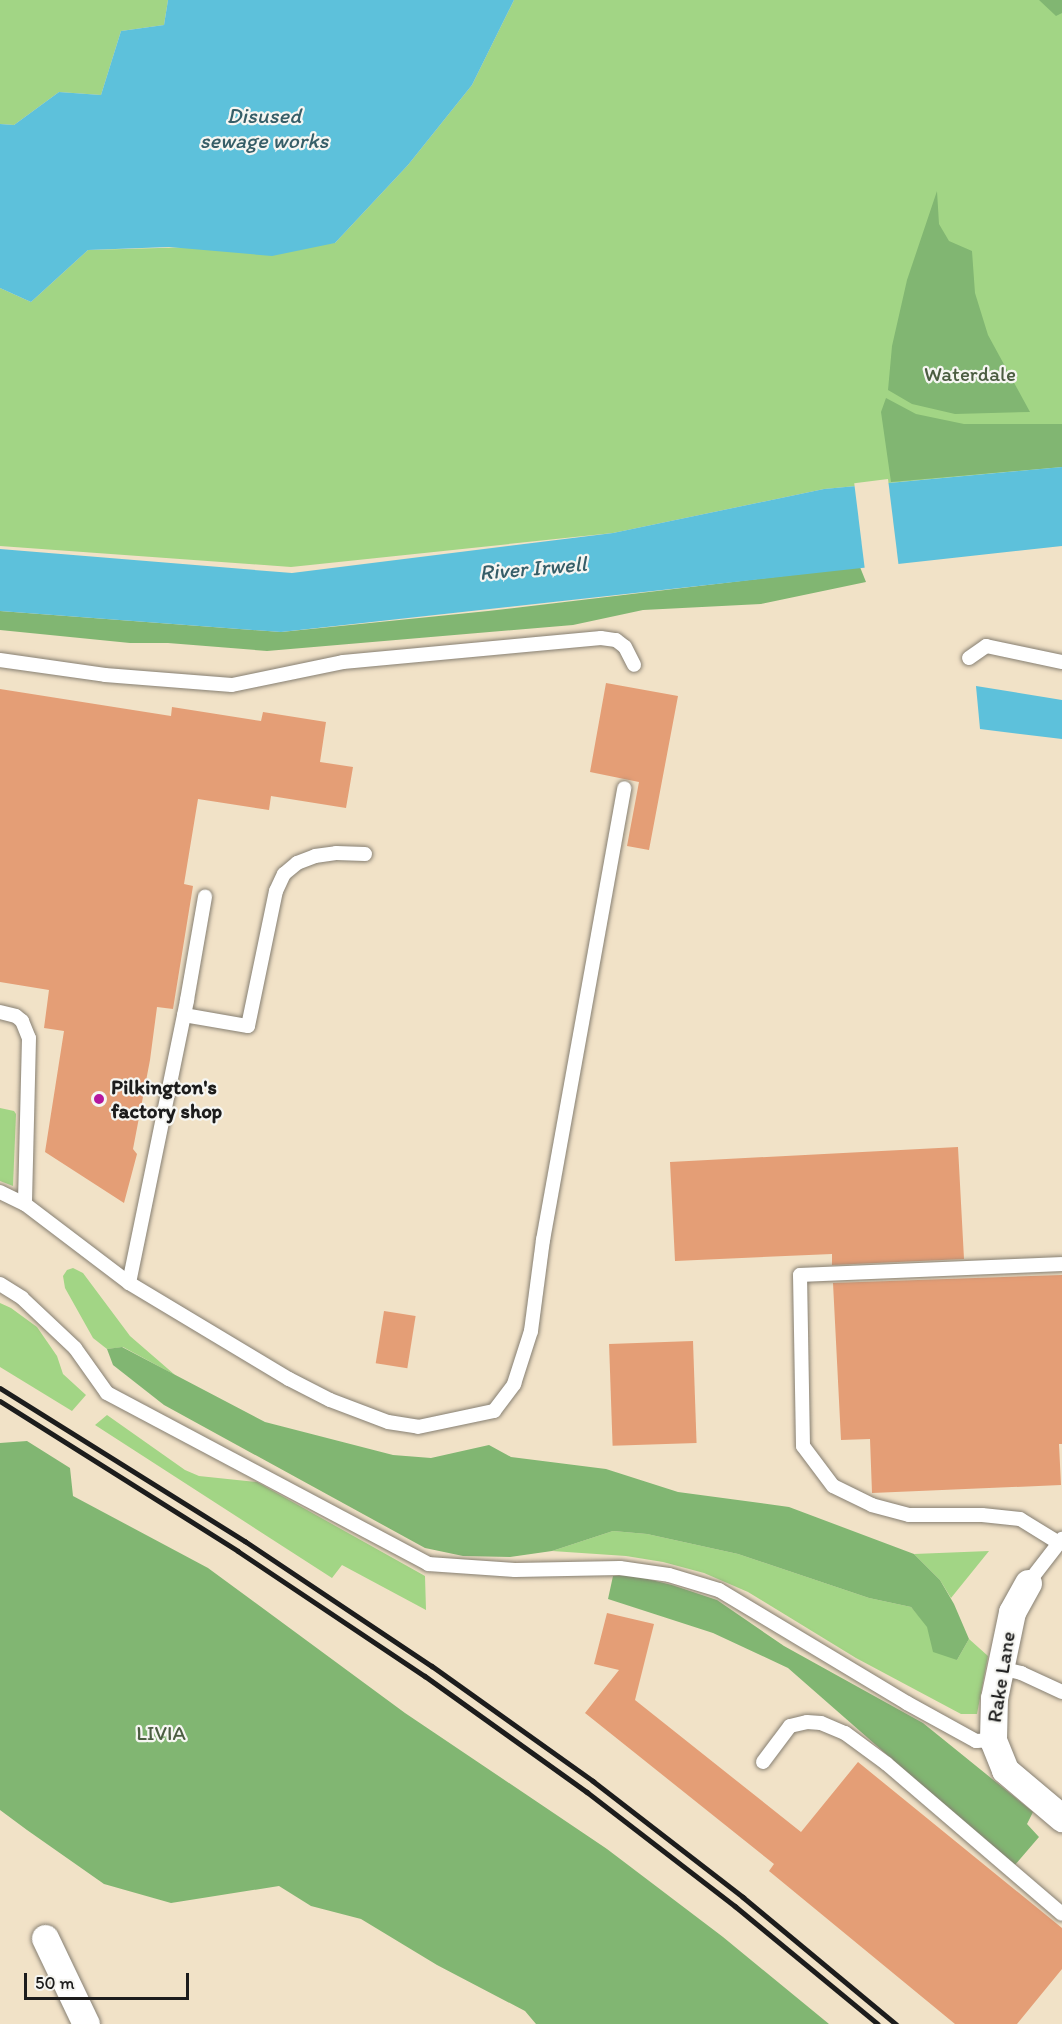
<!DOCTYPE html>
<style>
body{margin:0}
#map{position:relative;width:1062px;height:2024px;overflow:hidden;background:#f1e2c7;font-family:Itim,sans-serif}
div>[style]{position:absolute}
.green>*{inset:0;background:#a2d585}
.forest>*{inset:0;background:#81b672}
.water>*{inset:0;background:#5dc1db}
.pier>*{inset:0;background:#f1e2c7;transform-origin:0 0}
.building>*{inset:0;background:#e49e76;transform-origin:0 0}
.roads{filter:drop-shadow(0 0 2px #867f72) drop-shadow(0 0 2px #867f72)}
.service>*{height:14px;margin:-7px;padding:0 7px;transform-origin:7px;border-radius:7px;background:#fff}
.minor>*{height:27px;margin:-13.5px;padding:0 13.5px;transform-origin:13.5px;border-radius:13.5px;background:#fff}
.rail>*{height:4.5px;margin:-2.25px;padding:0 2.25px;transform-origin:2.25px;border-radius:2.25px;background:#1c1c1c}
.dots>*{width:16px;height:16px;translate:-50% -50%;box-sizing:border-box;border:3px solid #f6f6f2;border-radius:50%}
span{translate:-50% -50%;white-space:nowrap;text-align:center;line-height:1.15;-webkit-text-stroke:4.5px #f6f6f2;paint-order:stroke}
.park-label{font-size:21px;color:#4b5d41}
.poi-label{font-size:21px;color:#1c1c1c;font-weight:700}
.left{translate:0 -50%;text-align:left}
.street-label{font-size:21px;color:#1c1c1c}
.water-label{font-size:22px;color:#365e68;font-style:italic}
.scale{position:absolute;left:24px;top:1973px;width:165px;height:27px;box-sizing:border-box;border:3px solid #1c1c1c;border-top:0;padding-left:8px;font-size:18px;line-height:21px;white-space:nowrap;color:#1c1c1c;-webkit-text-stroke:4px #f6f6f2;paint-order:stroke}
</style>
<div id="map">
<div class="green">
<i style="clip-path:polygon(0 0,168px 0,164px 25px,121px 31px,101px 95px,59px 92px,14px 125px,0 124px)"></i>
<i style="clip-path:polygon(514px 0,1062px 0,1062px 467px,824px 489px,613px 533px,291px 567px,0 546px,0 288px,31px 302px,88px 250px,335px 243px,408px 165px,472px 85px)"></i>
<i style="clip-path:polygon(0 1108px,14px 1111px,16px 1114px,13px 1186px,0 1181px)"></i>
<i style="clip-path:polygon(73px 1268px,83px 1273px,130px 1336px,175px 1375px,123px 1347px,107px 1349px,93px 1338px,65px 1288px,63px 1276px,67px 1270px)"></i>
<i style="clip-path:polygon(0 1303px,11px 1308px,37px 1327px,57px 1356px,63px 1374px,86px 1395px,72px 1411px,0 1367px)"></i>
<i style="clip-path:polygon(107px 1415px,185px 1470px,199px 1476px,257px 1482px,425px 1576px,426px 1610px,342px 1565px,332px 1578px,95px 1425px)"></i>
<i style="clip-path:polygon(613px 1531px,647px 1534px,738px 1554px,869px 1598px,911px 1607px,957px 1660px,969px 1639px,988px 1656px,977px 1714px,961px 1714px,856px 1658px,748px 1592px,704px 1573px,663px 1562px,626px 1556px,552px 1551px)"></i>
<i style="clip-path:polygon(989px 1551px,951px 1598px,940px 1580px,914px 1554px)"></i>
</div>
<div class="forest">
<i style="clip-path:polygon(1039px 0,1062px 0,1062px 13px,1056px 16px)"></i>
<i style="clip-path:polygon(937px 191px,939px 224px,949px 241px,972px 251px,975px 293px,988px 335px,1030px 412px,955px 414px,912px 404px,888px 390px,892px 346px,907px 280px)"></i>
<i style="clip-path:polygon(886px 398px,916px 414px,964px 424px,1062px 424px,1062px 467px,891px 482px,881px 412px)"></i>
<i style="clip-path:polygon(860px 567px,866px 582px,761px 604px,643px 610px,573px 625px,267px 651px,168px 643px,130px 643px,0 630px,0 611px,281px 632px,488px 611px)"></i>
<i style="clip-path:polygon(122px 1347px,265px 1422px,393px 1455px,431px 1458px,489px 1445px,511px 1457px,606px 1469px,678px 1492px,789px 1507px,914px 1554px,940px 1580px,954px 1604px,969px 1639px,957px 1660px,933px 1652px,927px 1627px,911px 1607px,869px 1598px,738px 1554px,647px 1534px,613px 1531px,552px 1551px,510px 1557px,463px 1556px,425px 1548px,164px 1405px,113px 1365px,107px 1349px)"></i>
<i style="clip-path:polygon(27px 1441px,70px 1468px,73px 1496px,208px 1568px,405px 1713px,607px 1849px,723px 1937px,829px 2024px,536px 2024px,525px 2011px,437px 1965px,361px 1919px,311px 1906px,279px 1886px,171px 1903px,104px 1884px,27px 1830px,0 1810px,0 1443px)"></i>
<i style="clip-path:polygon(631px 1575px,672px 1585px,717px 1600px,784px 1646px,923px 1723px,1033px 1812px,1027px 1824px,1039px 1837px,1014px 1866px,788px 1668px,713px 1633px,608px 1599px,613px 1576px)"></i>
</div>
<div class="water">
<i style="clip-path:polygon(168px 0,514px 0,472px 85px,408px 165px,335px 243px,272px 256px,169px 247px,88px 250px,31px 302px,0 288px,0 124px,14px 125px,59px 92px,101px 95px,121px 31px,164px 25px)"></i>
<i style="clip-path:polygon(1062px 467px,1062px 546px,281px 632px,0 611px,0 549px,292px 573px,613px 533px,824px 489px)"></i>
<i style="clip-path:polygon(976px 686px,1062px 700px,1062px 739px,980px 729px)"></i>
</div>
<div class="pier">
<i style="left:888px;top:479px;width:89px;height:34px;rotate:83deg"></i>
</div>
<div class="building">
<i style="clip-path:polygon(606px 683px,678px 696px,649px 850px,627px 846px,639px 782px,590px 772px)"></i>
<i style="clip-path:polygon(0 689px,171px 716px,172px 707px,261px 721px,263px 712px,326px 722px,320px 762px,353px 767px,346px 808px,271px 796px,269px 810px,198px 799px,184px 884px,193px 886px,173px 1009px,157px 1007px,150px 1060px,133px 1149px,137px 1154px,124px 1203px,45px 1152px,64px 1031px,44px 1028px,49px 990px,0 982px)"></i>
<i style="clip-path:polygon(958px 1147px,964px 1259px,832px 1265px,832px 1254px,675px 1261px,670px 1162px)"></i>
<i style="clip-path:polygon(1062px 1275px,1062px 1444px,1059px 1444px,1061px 1485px,872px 1493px,870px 1439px,841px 1440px,833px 1283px)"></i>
<i style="left:384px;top:1311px;width:32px;height:53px;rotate:9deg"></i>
<i style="left:693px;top:1341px;width:102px;height:84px;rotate:88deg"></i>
<i style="clip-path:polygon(607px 1613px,654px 1624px,635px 1700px,801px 1832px,858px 1762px,1062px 1928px,1062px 1969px,1017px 2024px,955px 2024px,769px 1871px,774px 1864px,585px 1713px,619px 1670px,594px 1664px)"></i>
</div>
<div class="roads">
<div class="service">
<i style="left:969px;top:658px;width:21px;rotate:-35deg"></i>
<i style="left:986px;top:646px;width:78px;rotate:11.9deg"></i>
<i style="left:0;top:660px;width:106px;rotate:8.1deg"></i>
<i style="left:105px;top:675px;width:127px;rotate:4.5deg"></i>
<i style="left:232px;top:685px;width:113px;rotate:-11.7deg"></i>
<i style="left:343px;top:662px;width:259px;rotate:-5.3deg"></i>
<i style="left:601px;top:638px;width:15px;rotate:8deg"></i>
<i style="left:616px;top:640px;width:11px;rotate:38deg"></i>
<i style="left:625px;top:647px;width:20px;rotate:63deg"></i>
<i style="left:0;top:1012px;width:16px;rotate:14deg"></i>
<i style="left:16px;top:1016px;width:8px;rotate:40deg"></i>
<i style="left:22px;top:1021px;width:18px;rotate:68deg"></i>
<i style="left:29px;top:1038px;width:166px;rotate:91.4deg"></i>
<i style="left:184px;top:1015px;width:65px;rotate:9.8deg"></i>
<i style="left:248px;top:1026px;width:138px;rotate:-78.3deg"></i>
<i style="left:276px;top:891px;width:19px;rotate:-65deg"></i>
<i style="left:284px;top:874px;width:17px;rotate:-40deg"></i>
<i style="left:297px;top:863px;width:19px;rotate:-21deg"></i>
<i style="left:315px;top:856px;width:21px;rotate:-8deg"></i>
<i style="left:336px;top:853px;width:29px;rotate:2deg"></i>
<i style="left:0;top:1192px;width:28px;rotate:26deg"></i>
<i style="left:25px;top:1204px;width:131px;rotate:37.2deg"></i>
<i style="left:129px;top:1283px;width:289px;rotate:-78.4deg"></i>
<i style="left:187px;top:1000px;width:105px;rotate:-80.1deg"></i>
<i style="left:129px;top:1283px;width:187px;rotate:31deg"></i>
<i style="left:289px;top:1379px;width:46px;rotate:27.1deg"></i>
<i style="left:330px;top:1400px;width:62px;rotate:20.8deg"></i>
<i style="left:388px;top:1422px;width:30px;rotate:9deg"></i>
<i style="left:418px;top:1427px;width:78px;rotate:-11.9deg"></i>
<i style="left:494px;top:1411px;width:34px;rotate:-53deg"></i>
<i style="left:514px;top:1384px;width:56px;rotate:-72.2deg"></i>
<i style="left:531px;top:1331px;width:92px;rotate:-82.5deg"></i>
<i style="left:543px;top:1240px;width:459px;rotate:-79.8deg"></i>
<i style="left:0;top:1284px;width:26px;rotate:32deg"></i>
<i style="left:22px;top:1298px;width:73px;rotate:43.3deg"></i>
<i style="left:75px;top:1348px;width:55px;rotate:54.6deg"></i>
<i style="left:107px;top:1393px;width:364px;rotate:28deg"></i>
<i style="left:428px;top:1564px;width:87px;rotate:3.9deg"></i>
<i style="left:515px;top:1570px;width:105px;rotate:-1.1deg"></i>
<i style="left:620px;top:1568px;width:49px;rotate:8.1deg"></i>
<i style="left:669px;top:1575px;width:52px;rotate:16.7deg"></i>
<i style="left:719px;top:1590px;width:219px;rotate:31deg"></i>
<i style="left:907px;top:1703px;width:79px;rotate:28.8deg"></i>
<i style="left:976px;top:1741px;width:17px;rotate:-3deg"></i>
<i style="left:1059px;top:1543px;width:46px;rotate:-148.4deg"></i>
<i style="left:1020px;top:1519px;width:38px;rotate:-174deg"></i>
<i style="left:982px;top:1515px;width:73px;rotate:180deg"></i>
<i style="left:909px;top:1515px;width:38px;rotate:-165deg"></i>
<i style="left:872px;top:1505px;width:43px;rotate:-154deg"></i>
<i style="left:833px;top:1486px;width:50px;rotate:-126.9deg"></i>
<i style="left:803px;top:1446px;width:171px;rotate:-91deg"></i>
<i style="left:800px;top:1275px;width:262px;rotate:-2.4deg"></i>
<i style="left:1028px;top:1583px;width:56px;rotate:-52.3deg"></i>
<i style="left:1000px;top:1668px;width:22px;rotate:13deg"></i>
<i style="left:1021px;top:1673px;width:45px;rotate:24.9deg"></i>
<i style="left:763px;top:1762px;width:45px;rotate:-53.1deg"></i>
<i style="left:790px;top:1726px;width:17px;rotate:-13deg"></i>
<i style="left:807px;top:1722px;width:14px;rotate:4deg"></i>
<i style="left:821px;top:1723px;width:26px;rotate:23deg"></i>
<i style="left:845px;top:1733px;width:52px;rotate:36.4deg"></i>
<i style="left:887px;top:1764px;width:230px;rotate:40.6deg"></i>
</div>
<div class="minor">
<i style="left:1028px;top:1583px;width:33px;rotate:119deg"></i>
<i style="left:1012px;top:1612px;width:88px;rotate:101.8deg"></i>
<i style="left:994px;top:1698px;width:42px;rotate:91.4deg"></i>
<i style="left:993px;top:1740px;width:32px;rotate:68deg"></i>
<i style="left:1005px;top:1770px;width:75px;rotate:40.1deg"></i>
<i style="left:45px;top:1938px;width:95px;rotate:64.5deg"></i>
</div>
</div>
<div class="rail">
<i style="left:0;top:1388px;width:289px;rotate:32deg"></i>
<i style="left:245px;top:1541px;width:225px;rotate:33.8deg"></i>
<i style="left:432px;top:1666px;width:198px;rotate:35.5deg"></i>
<i style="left:593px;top:1781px;width:190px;rotate:37.7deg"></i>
<i style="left:743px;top:1897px;width:199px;rotate:39.7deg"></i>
<i style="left:0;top:1401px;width:281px;rotate:32.2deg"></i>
<i style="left:238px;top:1551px;width:225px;rotate:33.8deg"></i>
<i style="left:425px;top:1676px;width:199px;rotate:35.6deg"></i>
<i style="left:587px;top:1792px;width:187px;rotate:37.6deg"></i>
<i style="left:735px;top:1906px;width:185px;rotate:39.5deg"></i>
</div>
<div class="dots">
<i style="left:99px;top:1099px;background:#b5179e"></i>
</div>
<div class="park-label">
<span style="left:970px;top:374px">Waterdale</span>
<span style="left:161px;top:1733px">LIVIA</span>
</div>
<div class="poi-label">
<span class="left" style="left:111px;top:1099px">Pilkington's<br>factory shop</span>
</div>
<div class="street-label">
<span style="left:1001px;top:1677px;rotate:-81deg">Rake Lane</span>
</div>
<div class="water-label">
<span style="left:264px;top:128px">Disused<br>sewage works</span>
<span style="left:533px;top:568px;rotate:-5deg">River Irwell</span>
</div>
<div class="scale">50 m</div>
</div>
